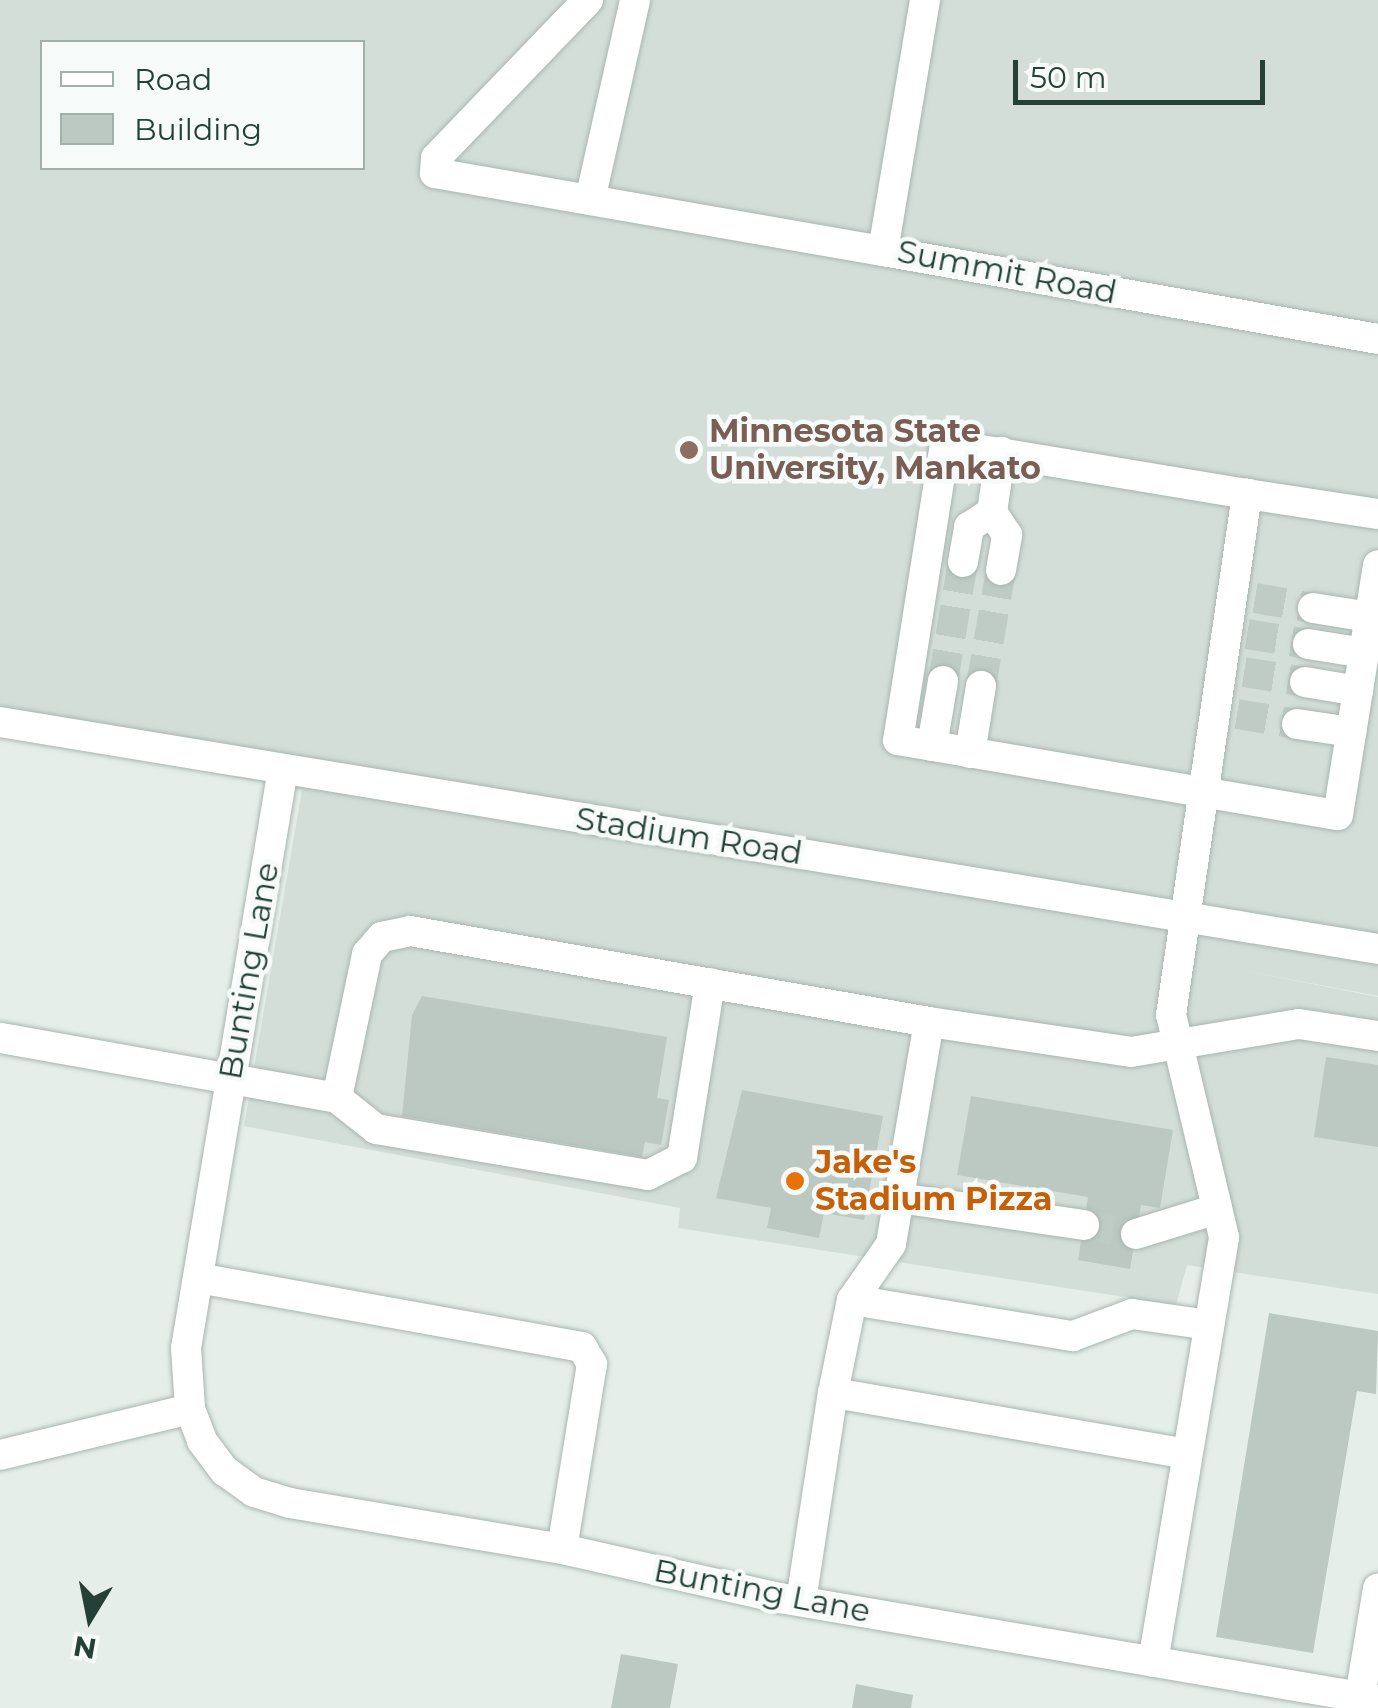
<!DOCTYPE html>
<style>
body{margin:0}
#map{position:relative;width:1378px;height:1708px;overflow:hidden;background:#e5eee9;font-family:Montserrat,sans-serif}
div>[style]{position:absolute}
.built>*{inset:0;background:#d4ded8}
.building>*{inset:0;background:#bbc9c2}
.minor-tunnel>*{height:30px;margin-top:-15px;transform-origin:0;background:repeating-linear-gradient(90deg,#bfcbc5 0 30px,transparent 0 45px)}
.roads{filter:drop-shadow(0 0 2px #a8b6b0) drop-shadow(0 0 2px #a8b6b0)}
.minor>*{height:30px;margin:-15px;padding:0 15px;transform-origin:15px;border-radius:15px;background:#fff}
.dots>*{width:28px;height:28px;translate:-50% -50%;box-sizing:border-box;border:5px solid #f6faf8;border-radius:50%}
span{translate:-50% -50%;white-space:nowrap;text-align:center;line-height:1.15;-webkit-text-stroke:9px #f6faf8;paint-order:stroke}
.street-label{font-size:32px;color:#254036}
.education-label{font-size:32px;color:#785e54;font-weight:700}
.left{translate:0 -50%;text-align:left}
.food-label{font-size:32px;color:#c56008;font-weight:700}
.legend{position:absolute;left:40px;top:40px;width:325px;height:130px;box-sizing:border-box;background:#f6faf8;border:2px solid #a2b0aa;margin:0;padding:12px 18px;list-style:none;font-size:30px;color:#254036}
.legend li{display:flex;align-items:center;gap:20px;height:50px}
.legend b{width:50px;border:2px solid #a2b0aa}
.north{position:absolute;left:40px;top:1568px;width:100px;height:100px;-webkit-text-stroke:8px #f6faf8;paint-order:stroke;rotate:190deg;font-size:28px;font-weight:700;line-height:40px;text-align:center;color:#254036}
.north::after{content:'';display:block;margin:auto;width:35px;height:45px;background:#254036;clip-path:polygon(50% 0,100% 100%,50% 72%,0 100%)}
.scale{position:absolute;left:1013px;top:60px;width:252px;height:45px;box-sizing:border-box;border:5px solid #254036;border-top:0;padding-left:12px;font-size:30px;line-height:35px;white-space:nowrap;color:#254036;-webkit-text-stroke:8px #f6faf8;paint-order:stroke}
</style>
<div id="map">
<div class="built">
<i style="clip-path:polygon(evenodd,0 0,1378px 0,1378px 996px,1231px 968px,1378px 997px,1378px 1294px,1187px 1265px,1176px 1305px,678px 1228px,680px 1208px,244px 1126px,302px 790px,0 732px,0 0,42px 42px,362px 42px,362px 168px,42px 168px,42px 42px)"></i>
</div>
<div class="building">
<i style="clip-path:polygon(422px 996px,667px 1037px,657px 1098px,669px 1100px,661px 1145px,645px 1142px,642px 1157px,402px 1116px,412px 1015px)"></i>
<i style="clip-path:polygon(1326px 1057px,1378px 1065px,1378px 1147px,1314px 1137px)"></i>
<i style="clip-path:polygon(742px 1090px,883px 1116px,864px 1220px,824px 1213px,819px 1238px,767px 1228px,771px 1208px,716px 1198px)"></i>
<i style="clip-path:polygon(971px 1096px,1173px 1130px,1160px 1208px,1141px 1205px,1130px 1269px,1078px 1260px,1088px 1197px,957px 1175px)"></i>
<i style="clip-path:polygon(1269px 1313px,1378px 1331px,1376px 1394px,1357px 1391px,1313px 1653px,1216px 1637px)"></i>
<i style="clip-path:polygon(621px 1654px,678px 1664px,670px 1708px,611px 1708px)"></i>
<i style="clip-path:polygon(856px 1684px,913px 1695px,911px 1708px,852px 1708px)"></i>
</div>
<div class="minor-tunnel">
<i style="left:1255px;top:598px;width:59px;rotate:9.8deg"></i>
<i style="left:1247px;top:634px;width:62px;rotate:9.3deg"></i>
<i style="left:1244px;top:672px;width:62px;rotate:9.3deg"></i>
<i style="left:943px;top:681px;width:121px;rotate:-80.5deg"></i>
<i style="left:981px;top:686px;width:118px;rotate:-80.2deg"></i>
<i style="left:1237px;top:714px;width:61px;rotate:9.5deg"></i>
<i style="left:1084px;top:1225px;width:53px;rotate:9.8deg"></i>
</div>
<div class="roads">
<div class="minor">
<i style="left:588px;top:0;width:219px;rotate:133.9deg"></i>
<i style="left:436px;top:158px;width:15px;rotate:94deg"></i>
<i style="left:435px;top:173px;width:455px;rotate:9.9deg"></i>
<i style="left:925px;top:0;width:254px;rotate:99.5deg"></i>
<i style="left:883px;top:251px;width:503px;rotate:10.08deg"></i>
<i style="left:590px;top:200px;width:205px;rotate:-77.3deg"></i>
<i style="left:1247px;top:494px;width:306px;rotate:-170.6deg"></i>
<i style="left:945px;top:444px;width:300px;rotate:99deg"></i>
<i style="left:898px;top:740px;width:446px;rotate:9.7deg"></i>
<i style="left:1338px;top:815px;width:253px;rotate:-80.9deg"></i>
<i style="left:963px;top:562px;width:36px;rotate:-80deg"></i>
<i style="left:969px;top:527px;width:27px;rotate:-33deg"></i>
<i style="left:1001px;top:570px;width:36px;rotate:-80deg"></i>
<i style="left:1007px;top:535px;width:27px;rotate:-123deg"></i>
<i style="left:992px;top:512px;width:61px;rotate:-81.5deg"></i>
<i style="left:1313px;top:608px;width:58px;rotate:9deg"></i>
<i style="left:1308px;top:644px;width:57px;rotate:9.1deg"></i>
<i style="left:1305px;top:682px;width:54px;rotate:9.6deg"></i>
<i style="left:0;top:722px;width:1397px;rotate:9.35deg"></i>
<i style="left:1297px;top:724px;width:55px;rotate:8.4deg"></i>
<i style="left:932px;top:746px;width:66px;rotate:-80.4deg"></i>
<i style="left:970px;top:753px;width:68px;rotate:-80.7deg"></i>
<i style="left:283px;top:769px;width:587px;rotate:99.51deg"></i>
<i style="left:186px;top:1348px;width:61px;rotate:86.2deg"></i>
<i style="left:190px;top:1409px;width:34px;rotate:69deg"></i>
<i style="left:202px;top:1441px;width:38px;rotate:53deg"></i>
<i style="left:225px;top:1471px;width:36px;rotate:36deg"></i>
<i style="left:254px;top:1492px;width:38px;rotate:17deg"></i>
<i style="left:290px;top:1503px;width:276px;rotate:9.6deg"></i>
<i style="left:562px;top:1549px;width:223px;rotate:12.7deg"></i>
<i style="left:780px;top:1598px;width:607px;rotate:9.68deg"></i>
<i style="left:1px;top:1038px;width:341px;rotate:10.1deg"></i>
<i style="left:337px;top:1098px;width:147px;rotate:-78.2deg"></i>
<i style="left:367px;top:954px;width:23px;rotate:-49deg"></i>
<i style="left:382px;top:937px;width:29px;rotate:-12deg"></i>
<i style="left:410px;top:931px;width:527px;rotate:9.94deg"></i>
<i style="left:337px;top:1098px;width:50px;rotate:38.5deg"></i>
<i style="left:376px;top:1129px;width:276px;rotate:9.6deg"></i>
<i style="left:648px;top:1175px;width:38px;rotate:-27deg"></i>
<i style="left:682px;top:1158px;width:177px;rotate:-80.9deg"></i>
<i style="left:899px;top:1198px;width:187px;rotate:8.3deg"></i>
<i style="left:1136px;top:1234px;width:85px;rotate:-17.2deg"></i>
<i style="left:198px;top:1278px;width:390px;rotate:10.2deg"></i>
<i style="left:582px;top:1347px;width:20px;rotate:60deg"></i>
<i style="left:592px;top:1364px;width:187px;rotate:99.2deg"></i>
<i style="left:852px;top:1300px;width:224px;rotate:9.3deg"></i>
<i style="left:1073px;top:1336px;width:63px;rotate:-20.4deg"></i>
<i style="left:1132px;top:1314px;width:78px;rotate:8.1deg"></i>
<i style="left:1187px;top:1454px;width:359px;rotate:-170.2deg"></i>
<i style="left:833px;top:1393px;width:95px;rotate:-78.5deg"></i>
<i style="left:852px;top:1300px;width:68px;rotate:-55.1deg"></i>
<i style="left:891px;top:1244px;width:225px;rotate:-80.3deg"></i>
<i style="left:929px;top:1022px;width:204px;rotate:8.4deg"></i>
<i style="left:1131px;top:1052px;width:170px;rotate:-9.5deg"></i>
<i style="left:1299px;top:1024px;width:80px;rotate:8.6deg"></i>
<i style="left:0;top:1455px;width:195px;rotate:-13.6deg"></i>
<i style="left:801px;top:1601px;width:210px;rotate:-81.3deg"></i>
<i style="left:1153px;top:1662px;width:431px;rotate:-80.5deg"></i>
<i style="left:1224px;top:1237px;width:228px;rotate:-103.4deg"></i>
<i style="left:1171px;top:1015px;width:527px;rotate:-81.7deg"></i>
<i style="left:1247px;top:494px;width:133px;rotate:8.7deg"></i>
<i style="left:1360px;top:1697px;width:110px;rotate:-80.6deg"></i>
</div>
</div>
<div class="dots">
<i style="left:689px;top:450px;background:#8d6e63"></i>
<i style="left:795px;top:1181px;background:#e8710a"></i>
</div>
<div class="street-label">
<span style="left:1007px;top:272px;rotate:11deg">Summit Road</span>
<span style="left:689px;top:836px;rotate:9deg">Stadium Road</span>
<span style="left:249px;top:971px;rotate:-80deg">Bunting Lane</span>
<span style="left:762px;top:1591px;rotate:11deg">Bunting Lane</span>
</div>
<div class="education-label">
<span class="left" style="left:709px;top:450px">Minnesota State<br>University, Mankato</span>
</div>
<div class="food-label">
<span class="left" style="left:815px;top:1181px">Jake's<br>Stadium Pizza</span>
</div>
<ul class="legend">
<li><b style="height:12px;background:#fff"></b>Road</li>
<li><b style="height:28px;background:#bbc9c2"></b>Building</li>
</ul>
<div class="north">N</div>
<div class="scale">50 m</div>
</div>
